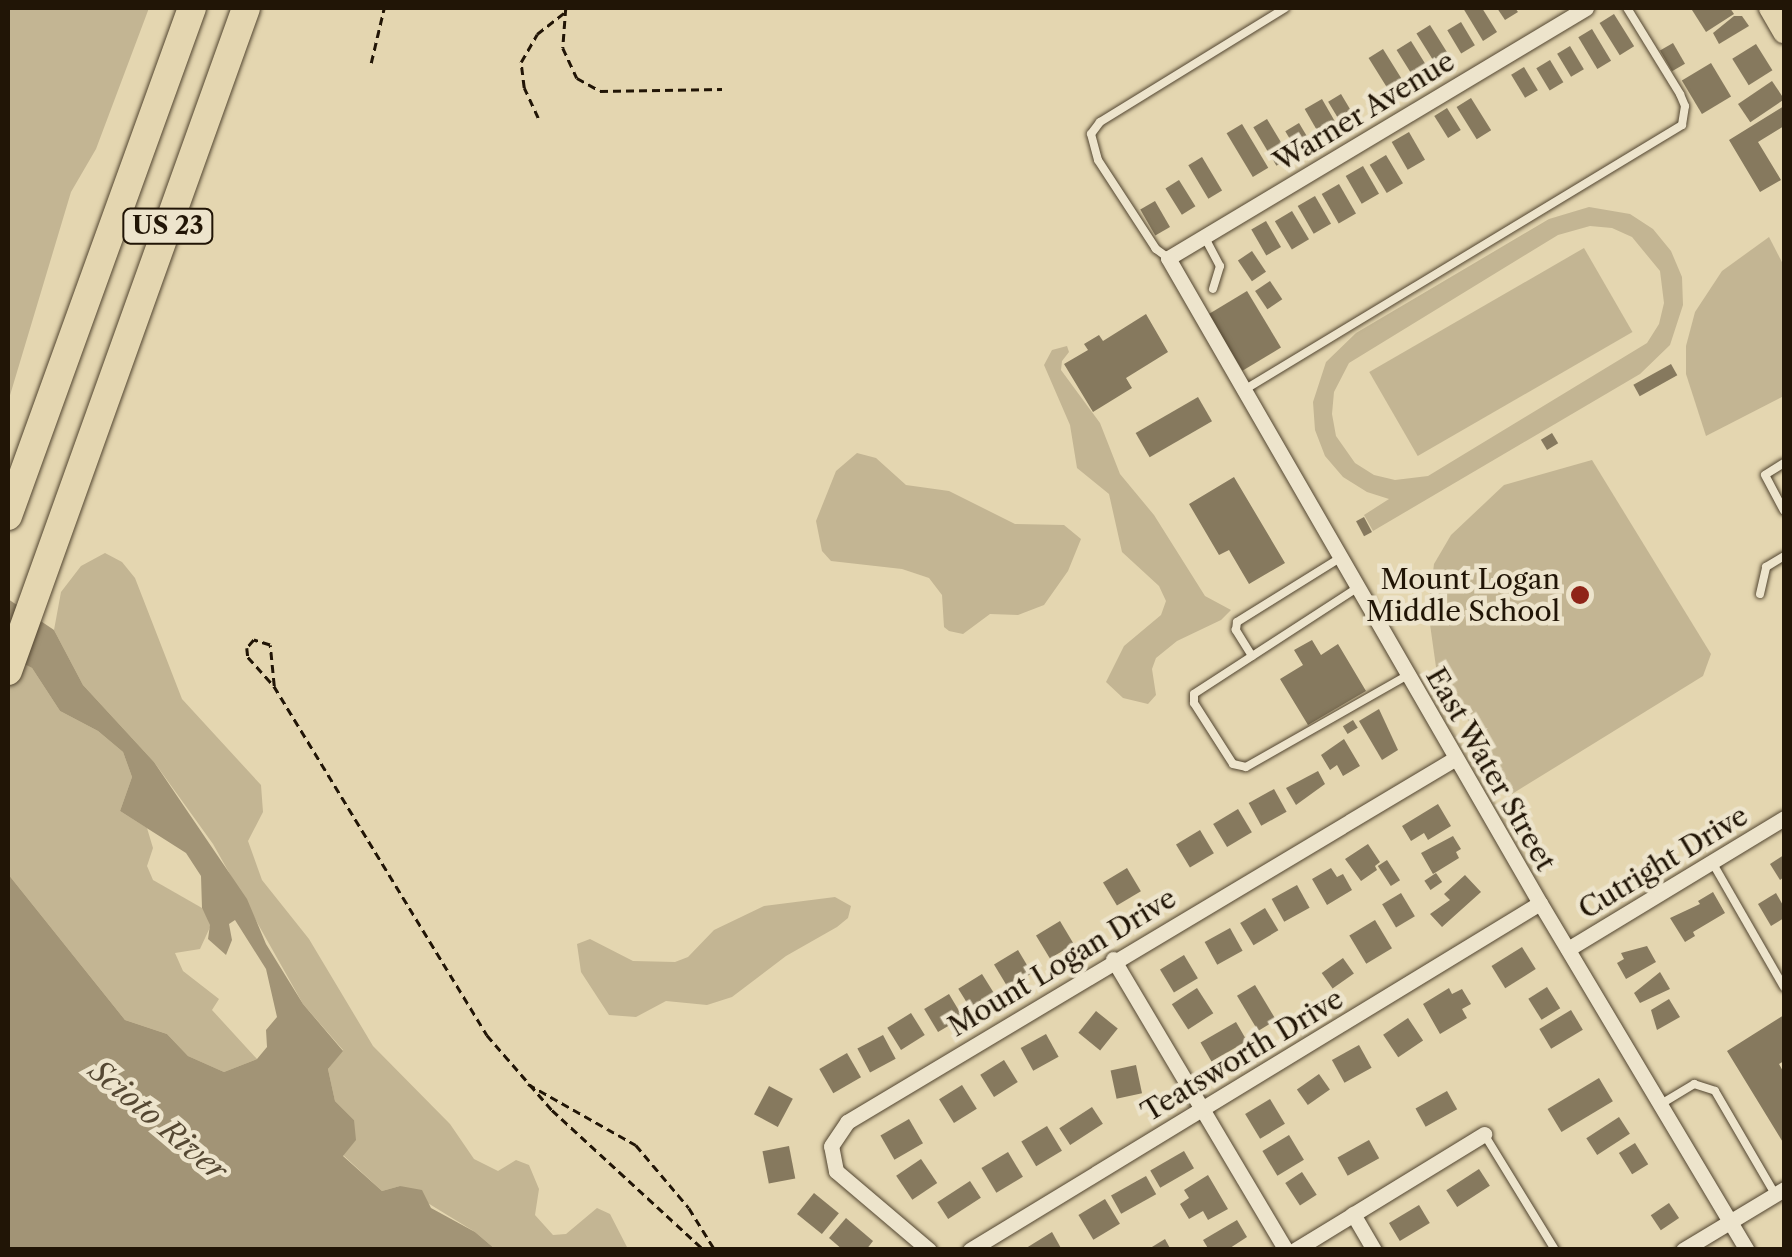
<!DOCTYPE html>
<style>
body{margin:0}
#map{position:relative;width:1792px;height:1257px;overflow:hidden;background:#e4d6b0;font-family:"Libre Caslon Text",serif}
div>[style]{position:absolute}
.green>*{inset:0;background:#c3b593;transform-origin:0 0}
.water>*{inset:0;background:#a29476}
.building>*{inset:0;background:#86795e;transform-origin:0 0}
.path>*{height:2.5px;margin-top:-1.25px;transform-origin:0;background:repeating-linear-gradient(90deg,#211506 0 8px,transparent 0 13px)}
.roads{filter:drop-shadow(0 0 2px #524530) drop-shadow(0 0 2px #524530)}
.service>*{height:8px;margin:-4px;padding:0 4px;transform-origin:4px;border-radius:4px;background:#ede4cc}
.minor>*{height:15px;margin:-7.5px;padding:0 7.5px;transform-origin:7.5px;border-radius:7.5px;background:#ede4cc}
.primary>*{height:22px;margin:-11px;padding:0 11px;transform-origin:11px;border-radius:11px;background:#e4d6b0}
.motorway>*{height:28px;margin:-14px;padding:0 14px;transform-origin:14px;border-radius:14px;background:#e4d6b0}
.dots>*{width:28px;height:28px;translate:-50% -50%;box-sizing:border-box;border:5px solid #ede4cc;border-radius:50%}
span{translate:-50% -50%;white-space:nowrap;text-align:center;line-height:1.15;-webkit-text-stroke:9px #ede4cc;paint-order:stroke}
.shield-label span{padding:2px 8px;background:#ede4cc;border:2px solid;border-radius:8px;-webkit-text-stroke-width:0}
.shield-label{font-size:25px;color:#211506;font-weight:700}
.street-label{font-size:28px;color:#211506}
.poi-label{font-size:28px;color:#211506}
.right{translate:-100% -50%;text-align:right}
.water-label{font-size:30px;color:#554833;font-style:italic}
.frame{position:absolute;inset:0;border:10px solid #211506;pointer-events:none}
</style>
<div id="map">
<div class="green">
<i style="clip-path:polygon(8px 8px,149px 8px,96px 149px,71px 192px,8px 402px)"></i>
<i style="clip-path:polygon(evenodd,1589px 207px,1630px 214px,1653px 229px,1671px 251px,1682px 277px,1683px 305px,1670px 345px,1640px 374px,1373px 531px,1364px 515px,1389px 499px,1367px 492px,1343px 477px,1325px 456px,1315px 430px,1313px 402px,1326px 362px,1356px 333px,1549px 219px,1589px 207px,1590px 226px,1612px 228px,1632px 237px,1660px 271px,1664px 303px,1659px 324px,1647px 343px,1428px 476px,1395px 480px,1374px 475px,1355px 463px,1336px 436px,1332px 414px,1334px 392px,1349px 363px,1558px 235px,1590px 226px)"></i>
<i style="clip-path:polygon(1769px 237px,1784px 266px,1784px 396px,1706px 436px,1686px 374px,1686px 346px,1695px 312px,1722px 271px)"></i>
<i style="left:1584px;top:248px;width:97px;height:248px;rotate:60deg"></i>
<i style="clip-path:polygon(1067px 346px,1069px 352px,1062px 361px,1061px 370px,1100px 423px,1120px 474px,1154px 515px,1205px 596px,1231px 610px,1221px 620px,1177px 641px,1156px 658px,1152px 669px,1156px 695px,1148px 704px,1123px 698px,1106px 682px,1124px 646px,1161px 615px,1166px 601px,1159px 586px,1122px 552px,1109px 494px,1077px 468px,1070px 425px,1044px 365px,1052px 350px)"></i>
<i style="clip-path:polygon(857px 453px,876px 458px,906px 485px,949px 491px,1015px 524px,1064px 525px,1081px 539px,1068px 571px,1044px 605px,1018px 615px,990px 614px,963px 634px,949px 631px,944px 627px,942px 595px,929px 578px,902px 569px,831px 561px,822px 551px,816px 521px,836px 471px)"></i>
<i style="clip-path:polygon(1592px 460px,1711px 654px,1703px 676px,1512px 794px,1436px 667px,1428px 610px,1434px 564px,1451px 535px,1504px 485px)"></i>
<i style="clip-path:polygon(105px 553px,122px 562px,135px 578px,182px 699px,261px 785px,263px 812px,248px 841px,262px 880px,309px 939px,373px 1046px,450px 1124px,474px 1159px,498px 1171px,516px 1160px,529px 1165px,539px 1189px,535px 1215px,553px 1235px,566px 1234px,597px 1208px,610px 1214px,628px 1249px,495px 1249px,475px 1232px,400px 1186px,382px 1191px,343px 1155px,354px 1120px,335px 1101px,328px 1069px,343px 1050px,303px 1004px,213px 844px,154px 762px,83px 685px,54px 630px,61px 592px,81px 566px)"></i>
<i style="clip-path:polygon(8px 656px,32px 668px,60px 711px,98px 731px,123px 752px,132px 777px,120px 811px,147px 828px,153px 848px,147px 866px,153px 880px,202px 908px,211px 925px,200px 949px,175px 953px,183px 971px,219px 999px,212px 1010px,257px 1059px,224px 1072px,188px 1056px,167px 1034px,125px 1020px,8px 874px)"></i>
<i style="clip-path:polygon(835px 897px,851px 906px,848px 918px,837px 927px,786px 956px,732px 997px,707px 1005px,666px 1001px,636px 1017px,609px 1015px,581px 972px,577px 944px,590px 939px,633px 961px,675px 962px,688px 957px,714px 930px,764px 906px)"></i>
</div>
<div class="water">
<i style="clip-path:polygon(8px 599px,54px 630px,83px 685px,154px 762px,247px 899px,266px 944px,303px 1004px,343px 1051px,328px 1069px,335px 1101px,354px 1120px,356px 1140px,343px 1156px,382px 1191px,400px 1186px,422px 1190px,431px 1208px,475px 1232px,495px 1249px,8px 1249px,8px 874px,125px 1020px,167px 1034px,188px 1056px,224px 1072px,257px 1059px,267px 1047px,266px 1030px,277px 1017px,266px 969px,235px 920px,229px 924px,232px 940px,226px 955px,208px 939px,210px 925px,202px 908px,201px 876px,186px 853px,120px 811px,132px 777px,123px 752px,98px 731px,60px 711px,32px 668px,8px 656px)"></i>
</div>
<div class="building">
<i style="clip-path:polygon(1463px 8px,1482px 8px,1497px 32px,1483px 41px)"></i>
<i style="clip-path:polygon(1497px 8px,1515px 8px,1518px 12px,1505px 20px)"></i>
<i style="clip-path:polygon(1697px 8px,1730px 8px,1734px 14px,1706px 32px,1692px 10px)"></i>
<i style="left:1614px;top:14px;width:38px;height:17px;rotate:58deg"></i>
<i style="clip-path:polygon(1734px 16px,1742px 16px,1749px 26px,1719px 44px,1713px 33px)"></i>
<i style="left:1461px;top:22px;width:27px;height:16px;rotate:59deg"></i>
<i style="left:1430px;top:25px;width:38px;height:16px;rotate:58deg"></i>
<i style="left:1592px;top:29px;width:37px;height:16px;rotate:59deg"></i>
<i style="left:1411px;top:41px;width:38px;height:17px;rotate:58deg"></i>
<i style="left:1673px;top:43px;width:24px;height:15px;rotate:60deg"></i>
<i style="left:1756px;top:44px;width:31px;height:28px;rotate:58deg"></i>
<i style="left:1570px;top:46px;width:27px;height:15px;rotate:59deg"></i>
<i style="left:1383px;top:49px;width:38px;height:17px;rotate:58deg"></i>
<i style="left:1550px;top:60px;width:26px;height:16px;rotate:59deg"></i>
<i style="left:1711px;top:63px;width:39px;height:34px;rotate:59deg"></i>
<i style="left:1524px;top:67px;width:27px;height:15px;rotate:59deg"></i>
<i style="left:1772px;top:81px;width:22px;height:41px;rotate:56deg"></i>
<i style="left:1341px;top:94px;width:27px;height:15px;rotate:59deg"></i>
<i style="left:1471px;top:98px;width:38px;height:17px;rotate:58deg"></i>
<i style="left:1322px;top:99px;width:34px;height:20px;rotate:60deg"></i>
<i style="clip-path:polygon(1784px 106px,1784px 126px,1758px 142px,1781px 180px,1760px 192px,1729px 140px)"></i>
<i style="left:1447px;top:108px;width:26px;height:15px;rotate:58deg"></i>
<i style="left:1267px;top:119px;width:45px;height:16px;rotate:59deg"></i>
<i style="left:1299px;top:123px;width:27px;height:16px;rotate:59deg"></i>
<i style="left:1242px;top:124px;width:51px;height:18px;rotate:59deg"></i>
<i style="left:1409px;top:132px;width:32px;height:20px;rotate:60deg"></i>
<i style="left:1386px;top:155px;width:33px;height:19px;rotate:59deg"></i>
<i style="left:1202px;top:157px;width:39px;height:16px;rotate:59deg"></i>
<i style="left:1363px;top:166px;width:32px;height:20px;rotate:60deg"></i>
<i style="left:1179px;top:180px;width:31px;height:16px;rotate:58deg"></i>
<i style="left:1339px;top:184px;width:34px;height:20px;rotate:60deg"></i>
<i style="left:1315px;top:196px;width:32px;height:20px;rotate:60deg"></i>
<i style="left:1155px;top:201px;width:30px;height:17px;rotate:60deg"></i>
<i style="left:1292px;top:211px;width:33px;height:20px;rotate:59deg"></i>
<i style="left:1266px;top:221px;width:30px;height:17px;rotate:60deg"></i>
<i style="left:1252px;top:251px;width:25px;height:17px;rotate:56deg"></i>
<i style="left:1270px;top:281px;width:22px;height:18px;rotate:56deg"></i>
<i style="left:1247px;top:291px;width:66px;height:45px;rotate:59deg"></i>
<i style="clip-path:polygon(1146px 314px,1168px 352px,1126px 378px,1132px 388px,1093px 412px,1064px 364px,1088px 350px,1084px 344px,1099px 335px,1103px 341px)"></i>
<i style="left:1671px;top:364px;width:13px;height:43px;rotate:61deg"></i>
<i style="left:1198px;top:397px;width:28px;height:72px;rotate:60deg"></i>
<i style="left:1552px;top:433px;width:12px;height:13px;rotate:59deg"></i>
<i style="clip-path:polygon(1234px 477px,1285px 563px,1249px 584px,1229px 550px,1219px 555px,1189px 504px)"></i>
<i style="left:1364px;top:517px;width:17px;height:9px;rotate:62deg"></i>
<i style="clip-path:polygon(1312px 640px,1321px 655px,1338px 644px,1366px 691px,1308px 725px,1280px 679px,1303px 665px,1294px 650px)"></i>
<i style="clip-path:polygon(1379px 709px,1398px 750px,1382px 760px,1359px 721px)"></i>
<i style="left:1353px;top:720px;width:9px;height:12px;rotate:58deg"></i>
<i style="clip-path:polygon(1344px 739px,1360px 766px,1343px 776px,1337px 765px,1330px 770px,1321px 755px)"></i>
<i style="clip-path:polygon(1318px 771px,1325px 784px,1296px 805px,1286px 788px)"></i>
<i style="left:1274px;top:789px;width:26px;height:29px;rotate:61deg"></i>
<i style="clip-path:polygon(1438px 804px,1451px 826px,1428px 840px,1424px 833px,1411px 841px,1402px 826px)"></i>
<i style="left:1238px;top:809px;width:27px;height:29px;rotate:59deg"></i>
<i style="left:1200px;top:830px;width:27px;height:28px;rotate:59deg"></i>
<i style="clip-path:polygon(1453px 836px,1461px 849px,1456px 852px,1459px 858px,1433px 874px,1421px 853px)"></i>
<i style="clip-path:polygon(1368px 844px,1380px 862px,1375px 866px,1377px 870px,1361px 881px,1345px 859px)"></i>
<i style="clip-path:polygon(1784px 855px,1784px 877px,1780px 880px,1770px 864px)"></i>
<i style="left:1387px;top:860px;width:24px;height:11px;rotate:57deg"></i>
<i style="left:1127px;top:868px;width:27px;height:28px;rotate:59deg"></i>
<i style="clip-path:polygon(1331px 868px,1337px 877px,1343px 874px,1352px 890px,1327px 905px,1312px 879px)"></i>
<i style="left:1436px;top:873px;width:11px;height:14px;rotate:56deg"></i>
<i style="clip-path:polygon(1465px 875px,1481px 892px,1442px 927px,1430px 914px,1450px 900px,1444px 894px)"></i>
<i style="left:1297px;top:885px;width:26px;height:29px;rotate:61deg"></i>
<i style="clip-path:polygon(1713px 892px,1725px 913px,1693px 932px,1695px 936px,1685px 942px,1670px 918px,1700px 904px,1698px 901px)"></i>
<i style="left:1401px;top:893px;width:27px;height:22px;rotate:59deg"></i>
<i style="clip-path:polygon(1776px 893px,1784px 907px,1784px 918px,1771px 926px,1758px 904px)"></i>
<i style="left:1265px;top:908px;width:26px;height:29px;rotate:59deg"></i>
<i style="left:1375px;top:920px;width:33px;height:30px;rotate:59deg"></i>
<i style="left:1060px;top:921px;width:27px;height:28px;rotate:59deg"></i>
<i style="left:1230px;top:928px;width:26px;height:29px;rotate:61deg"></i>
<i style="clip-path:polygon(1647px 946px,1656px 962px,1626px 979px,1617px 963px,1624px 959px,1621px 953px)"></i>
<i style="left:1522px;top:947px;width:26px;height:36px;rotate:58deg"></i>
<i style="left:1018px;top:950px;width:27px;height:28px;rotate:59deg"></i>
<i style="left:1184px;top:955px;width:27px;height:28px;rotate:59deg"></i>
<i style="left:1343px;top:958px;width:19px;height:26px;rotate:55deg"></i>
<i style="clip-path:polygon(1660px 972px,1670px 989px,1640px 1003px,1634px 993px)"></i>
<i style="left:982px;top:974px;width:26px;height:28px;rotate:58deg"></i>
<i style="left:1255px;top:985px;width:41px;height:21px;rotate:59deg"></i>
<i style="left:1547px;top:987px;width:25px;height:22px;rotate:58deg"></i>
<i style="left:1197px;top:988px;width:30px;height:30px;rotate:57deg"></i>
<i style="clip-path:polygon(1449px 988px,1452px 994px,1462px 989px,1471px 1004px,1462px 1009px,1467px 1018px,1440px 1034px,1423px 1004px)"></i>
<i style="left:949px;top:994px;width:27px;height:29px;rotate:59deg"></i>
<i style="clip-path:polygon(1669px 999px,1680px 1017px,1657px 1030px,1651px 1010px)"></i>
<i style="left:1571px;top:1010px;width:23px;height:37px;rotate:59deg"></i>
<i style="left:1096px;top:1011px;width:28px;height:28px;rotate:39deg"></i>
<i style="left:911px;top:1013px;width:26px;height:28px;rotate:58deg"></i>
<i style="clip-path:polygon(1784px 1015px,1784px 1061px,1779px 1064px,1784px 1073px,1784px 1144px,1727px 1051px)"></i>
<i style="left:1408px;top:1018px;width:27px;height:30px;rotate:56deg"></i>
<i style="left:1236px;top:1022px;width:22px;height:41px;rotate:60deg"></i>
<i style="left:1046px;top:1034px;width:26px;height:29px;rotate:61deg"></i>
<i style="left:883px;top:1035px;width:27px;height:29px;rotate:62deg"></i>
<i style="left:1359px;top:1045px;width:26px;height:31px;rotate:61deg"></i>
<i style="left:847px;top:1053px;width:28px;height:32px;rotate:60deg"></i>
<i style="left:1004px;top:1060px;width:26px;height:28px;rotate:58deg"></i>
<i style="left:1136px;top:1065px;width:29px;height:26px;rotate:78deg"></i>
<i style="left:1319px;top:1074px;width:19px;height:27px;rotate:55deg"></i>
<i style="left:1599px;top:1078px;width:27px;height:60px;rotate:59deg"></i>
<i style="left:962px;top:1085px;width:28px;height:27px;rotate:58deg"></i>
<i style="left:769px;top:1086px;width:27px;height:32px;rotate:28deg"></i>
<i style="left:1447px;top:1091px;width:21px;height:36px;rotate:61deg"></i>
<i style="left:1270px;top:1099px;width:29px;height:29px;rotate:59deg"></i>
<i style="left:1092px;top:1107px;width:20px;height:39px;rotate:57deg"></i>
<i style="left:1619px;top:1117px;width:20px;height:39px;rotate:57deg"></i>
<i style="left:909px;top:1119px;width:28px;height:33px;rotate:60deg"></i>
<i style="left:1047px;top:1126px;width:29px;height:30px;rotate:59deg"></i>
<i style="left:1289px;top:1135px;width:29px;height:31px;rotate:59deg"></i>
<i style="left:1369px;top:1140px;width:21px;height:36px;rotate:61deg"></i>
<i style="left:1635px;top:1143px;width:25px;height:19px;rotate:58deg"></i>
<i style="left:789px;top:1146px;width:33px;height:27px;rotate:79deg"></i>
<i style="left:1184px;top:1151px;width:20px;height:39px;rotate:60deg"></i>
<i style="left:1008px;top:1152px;width:29px;height:31px;rotate:59deg"></i>
<i style="left:921px;top:1159px;width:29px;height:30px;rotate:56deg"></i>
<i style="left:1479px;top:1169px;width:20px;height:39px;rotate:57deg"></i>
<i style="left:1302px;top:1172px;width:27px;height:20px;rotate:57deg"></i>
<i style="clip-path:polygon(1208px 1175px,1228px 1209px,1208px 1220px,1203px 1211px,1189px 1219px,1180px 1204px,1189px 1198px,1184px 1190px)"></i>
<i style="left:1146px;top:1176px;width:21px;height:40px;rotate:61deg"></i>
<i style="left:970px;top:1181px;width:20px;height:39px;rotate:57deg"></i>
<i style="left:814px;top:1193px;width:32px;height:27px;rotate:39deg"></i>
<i style="left:1105px;top:1199px;width:29px;height:31px;rotate:59deg"></i>
<i style="left:1669px;top:1203px;width:18px;height:22px;rotate:56deg"></i>
<i style="left:1419px;top:1205px;width:21px;height:35px;rotate:59deg"></i>
<i style="clip-path:polygon(846px 1218px,873px 1241px,866px 1250px,843px 1250px,829px 1238px)"></i>
<i style="clip-path:polygon(1237px 1220px,1247px 1237px,1227px 1250px,1209px 1250px,1203px 1240px)"></i>
<i style="clip-path:polygon(1052px 1232px,1062px 1250px,1023px 1250px)"></i>
<i style="clip-path:polygon(1165px 1239px,1171px 1250px,1147px 1250px)"></i>
</div>
<div class="path">
<i style="left:566px;top:8px;width:40px;rotate:94.3deg"></i>
<i style="left:563px;top:48px;width:33px;rotate:65deg"></i>
<i style="left:577px;top:78px;width:26px;rotate:29deg"></i>
<i style="left:600px;top:91px;width:122px;rotate:-0.9deg"></i>
<i style="left:371px;top:63px;width:57px;rotate:-76.7deg"></i>
<i style="left:538px;top:118px;width:33px;rotate:-115deg"></i>
<i style="left:524px;top:88px;width:26px;rotate:-97deg"></i>
<i style="left:521px;top:62px;width:32px;rotate:-60deg"></i>
<i style="left:537px;top:34px;width:37px;rotate:-38deg"></i>
<i style="left:274px;top:686px;width:41px;rotate:-95.6deg"></i>
<i style="left:270px;top:645px;width:17px;rotate:-163deg"></i>
<i style="left:254px;top:640px;width:11px;rotate:131deg"></i>
<i style="left:247px;top:648px;width:9px;rotate:84deg"></i>
<i style="left:248px;top:657px;width:39px;rotate:48deg"></i>
<i style="left:274px;top:686px;width:409px;rotate:58.6deg"></i>
<i style="left:487px;top:1035px;width:99px;rotate:49.1deg"></i>
<i style="left:552px;top:1110px;width:207px;rotate:42.6deg"></i>
<i style="left:528px;top:1084px;width:124px;rotate:29.5deg"></i>
<i style="left:636px;top:1145px;width:82px;rotate:49.9deg"></i>
<i style="left:689px;top:1208px;width:49px;rotate:58.2deg"></i>
</div>
<div class="roads">
<div class="service">
<i style="left:1204px;top:236px;width:34px;rotate:62deg"></i>
<i style="left:1220px;top:266px;width:24px;rotate:107deg"></i>
<i style="left:1167px;top:257px;width:14px;rotate:-144deg"></i>
<i style="left:1156px;top:249px;width:106px;rotate:-123.1deg"></i>
<i style="left:1098px;top:160px;width:27px;rotate:-105deg"></i>
<i style="left:1091px;top:134px;width:15px;rotate:-53deg"></i>
<i style="left:1100px;top:122px;width:217px;rotate:-31.6deg"></i>
<i style="left:1244px;top:390px;width:512px;rotate:-31.17deg"></i>
<i style="left:1682px;top:125px;width:19px;rotate:-81deg"></i>
<i style="left:1685px;top:106px;width:13px;rotate:-113deg"></i>
<i style="left:1680px;top:94px;width:101px;rotate:-121.6deg"></i>
<i style="left:1784px;top:463px;width:22px;rotate:148deg"></i>
<i style="left:1765px;top:475px;width:40px;rotate:62deg"></i>
<i style="left:1357px;top:588px;width:194px;rotate:147deg"></i>
<i style="left:1194px;top:694px;width:9px;rotate:90deg"></i>
<i style="left:1194px;top:703px;width:72px;rotate:57.4deg"></i>
<i style="left:1233px;top:764px;width:13px;rotate:13deg"></i>
<i style="left:1246px;top:767px;width:186px;rotate:-29.6deg"></i>
<i style="left:1760px;top:594px;width:28px;rotate:-77deg"></i>
<i style="left:1766px;top:567px;width:21px;rotate:-31deg"></i>
<i style="left:1252px;top:656px;width:31px;rotate:-122deg"></i>
<i style="left:1236px;top:630px;width:8px;rotate:-83deg"></i>
<i style="left:1237px;top:622px;width:121px;rotate:-31.9deg"></i>
<i style="left:1712px;top:862px;width:144px;rotate:60.1deg"></i>
<i style="left:1661px;top:1104px;width:39px;rotate:-31deg"></i>
<i style="left:1694px;top:1084px;width:22px;rotate:18deg"></i>
<i style="left:1715px;top:1091px;width:119px;rotate:59.8deg"></i>
<i style="left:1484px;top:1134px;width:136px;rotate:58.5deg"></i>
</div>
<div class="minor">
<i style="left:1586px;top:8px;width:487px;rotate:149.1deg"></i>
<i style="left:1168px;top:258px;width:745px;rotate:60.03deg"></i>
<i style="left:1540px;top:903px;width:404px;rotate:59.2deg"></i>
<i style="left:1568px;top:949px;width:253px;rotate:-31.2deg"></i>
<i style="left:1113px;top:959px;width:339px;rotate:59.3deg"></i>
<i style="left:1353px;top:1214px;width:42px;rotate:59.7deg"></i>
<i style="left:929px;top:1250px;width:122px;rotate:-139.7deg"></i>
<i style="left:836px;top:1171px;width:25px;rotate:-101deg"></i>
<i style="left:831px;top:1146px;width:29px;rotate:-56deg"></i>
<i style="left:847px;top:1122px;width:709px;rotate:-30.87deg"></i>
<i style="left:970px;top:1250px;width:667px;rotate:-31.33deg"></i>
<i style="left:1295px;top:1250px;width:222px;rotate:-31.5deg"></i>
<i style="left:1683px;top:1250px;width:118px;rotate:-31.1deg"></i>
</div>
<div class="primary">
<i style="left:1770px;top:8px;width:28px;rotate:60deg"></i>
</div>
<div class="motorway">
<i style="left:8px;top:516px;width:540px;rotate:-70.09deg"></i>
<i style="left:8px;top:671px;width:704px;rotate:-70.25deg"></i>
</div>
</div>
<div class="dots">
<i style="left:1580px;top:595px;background:#8f2418"></i>
</div>
<div class="shield-label">
<span style="left:168px;top:226px">US 23</span>
</div>
<div class="street-label">
<span style="left:1364px;top:111px;rotate:-31deg">Warner Avenue</span>
<span style="left:1491px;top:769px;rotate:60deg">East Water Street</span>
<span style="left:1663px;top:862px;rotate:-31deg">Cutright Drive</span>
<span style="left:1062px;top:962px;rotate:-31deg">Mount Logan Drive</span>
<span style="left:1242px;top:1055px;rotate:-31deg">Teatsworth Drive</span>
</div>
<div class="poi-label">
<span class="right" style="left:1560px;top:595px">Mount Logan<br>Middle School</span>
</div>
<div class="water-label">
<span style="left:158px;top:1121px;rotate:40deg">Scioto River</span>
</div>
<div class="frame"></div>
</div>
